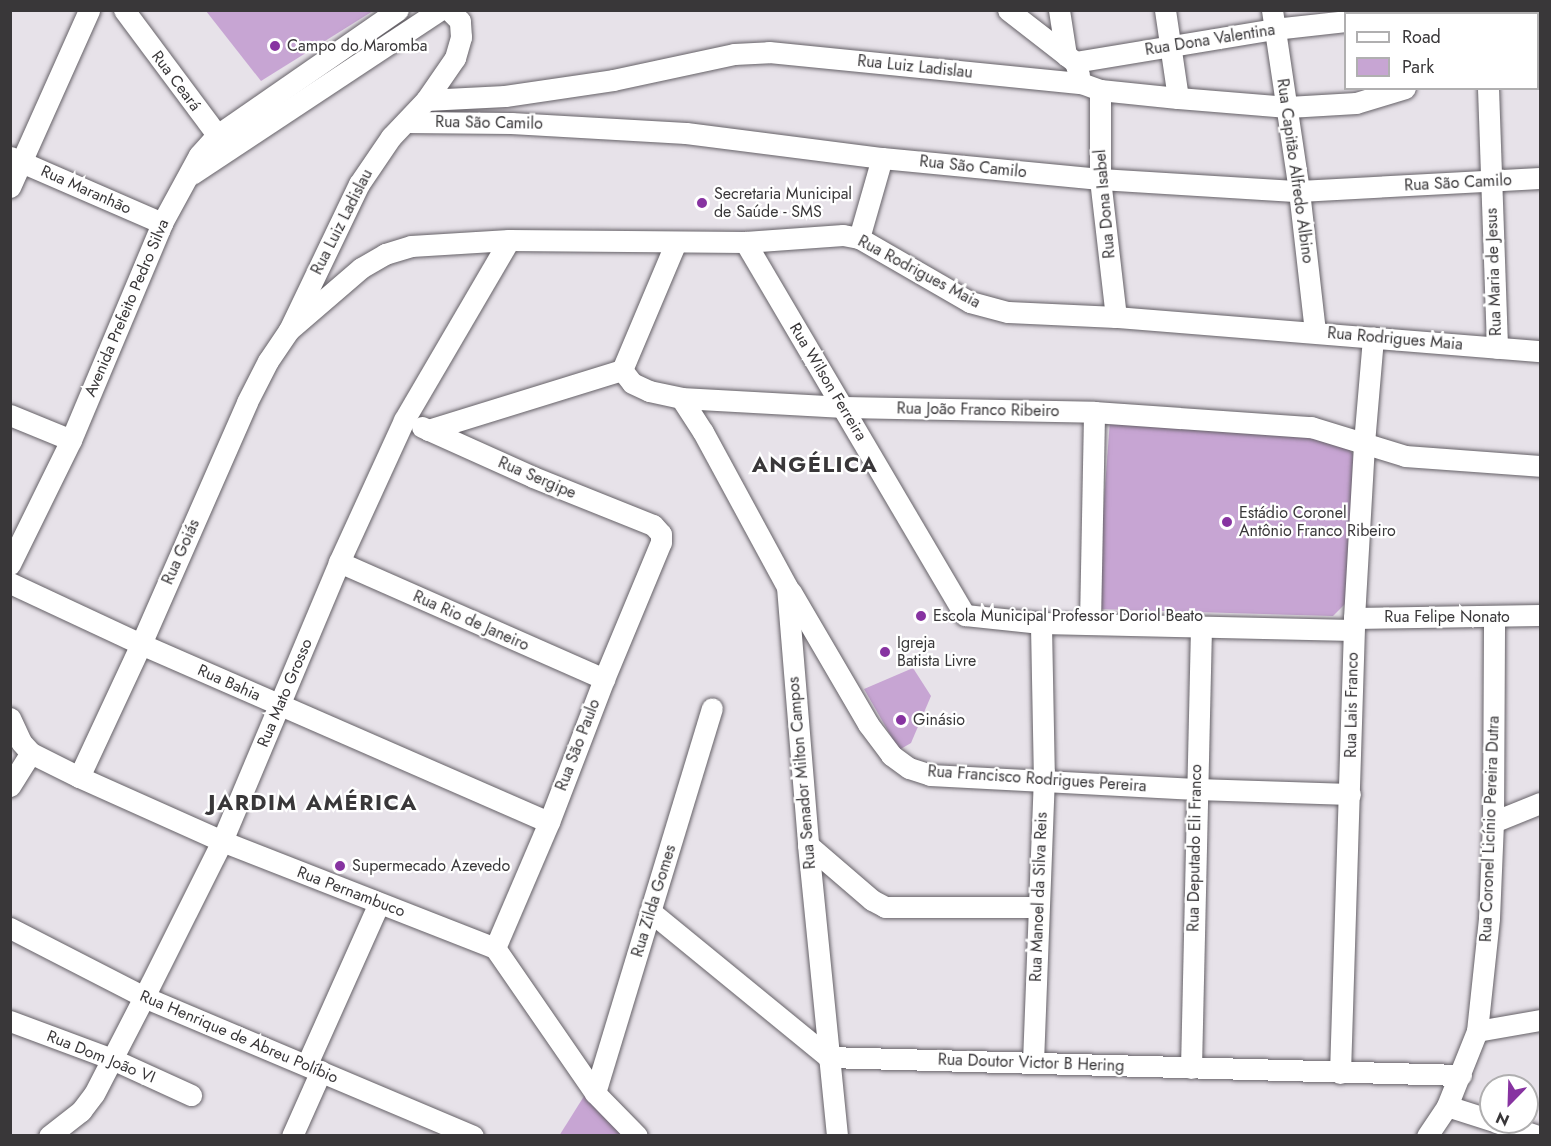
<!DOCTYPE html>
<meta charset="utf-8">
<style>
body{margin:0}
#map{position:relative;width:1551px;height:1146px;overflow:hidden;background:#e7e2e9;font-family:Jost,sans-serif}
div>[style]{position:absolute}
.green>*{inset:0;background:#c7a5d3}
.roads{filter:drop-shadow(0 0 2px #656167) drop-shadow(0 0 2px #656167)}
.minor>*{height:21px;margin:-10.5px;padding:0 10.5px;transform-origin:10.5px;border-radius:10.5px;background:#fff}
.dots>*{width:16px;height:16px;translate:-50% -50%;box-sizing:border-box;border:3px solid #fff;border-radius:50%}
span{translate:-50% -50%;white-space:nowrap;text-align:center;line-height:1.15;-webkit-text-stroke:4.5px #fff;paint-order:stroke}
.street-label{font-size:16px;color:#393739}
.poi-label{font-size:16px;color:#393739}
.left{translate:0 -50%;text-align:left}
.district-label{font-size:22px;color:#393739;font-weight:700;letter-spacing:1.5px}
.frame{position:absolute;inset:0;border:12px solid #393739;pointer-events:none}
.legend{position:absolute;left:1344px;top:12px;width:195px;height:78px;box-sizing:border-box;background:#fff;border:2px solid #b0afb0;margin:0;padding:8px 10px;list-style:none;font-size:18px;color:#393739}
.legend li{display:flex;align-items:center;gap:12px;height:30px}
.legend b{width:30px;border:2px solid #b0afb0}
.north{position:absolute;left:1479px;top:1074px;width:60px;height:60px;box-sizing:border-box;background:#fff;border:2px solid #b0afb0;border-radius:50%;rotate:203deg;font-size:16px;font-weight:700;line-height:24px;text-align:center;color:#393739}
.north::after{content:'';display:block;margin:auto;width:21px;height:27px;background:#8733a1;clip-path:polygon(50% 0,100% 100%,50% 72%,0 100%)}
</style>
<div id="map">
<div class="green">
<i style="clip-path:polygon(206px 11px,373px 11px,261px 81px)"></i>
<i style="clip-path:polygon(1110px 420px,1338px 437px,1353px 454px,1348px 601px,1333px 616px,1096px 609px)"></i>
<i style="clip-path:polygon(913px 668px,931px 696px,911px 743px,899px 750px,864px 689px)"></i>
<i style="clip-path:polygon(586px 1093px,629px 1136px,559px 1136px)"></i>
</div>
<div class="roads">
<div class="minor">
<i style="left:124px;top:10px;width:171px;rotate:53.3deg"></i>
<i style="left:1008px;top:10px;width:85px;rotate:37.8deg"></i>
<i style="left:1075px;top:62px;width:14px;rotate:73deg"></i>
<i style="left:1059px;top:10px;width:46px;rotate:81.2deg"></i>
<i style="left:1165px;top:10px;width:89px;rotate:81.6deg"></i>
<i style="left:1272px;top:10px;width:183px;rotate:81.5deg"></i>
<i style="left:1299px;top:191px;width:142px;rotate:83.5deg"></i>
<i style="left:1538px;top:35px;width:2px;rotate:-27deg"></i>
<i style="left:1075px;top:62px;width:202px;rotate:-9.4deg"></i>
<i style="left:1274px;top:29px;width:72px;rotate:-6.3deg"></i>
<i style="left:1488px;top:88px;width:260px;rotate:88deg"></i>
<i style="left:1100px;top:90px;width:89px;rotate:90deg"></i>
<i style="left:1100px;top:179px;width:139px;rotate:83.4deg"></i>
<i style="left:426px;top:100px;width:79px;rotate:-2.9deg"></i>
<i style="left:505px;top:96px;width:109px;rotate:-8.4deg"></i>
<i style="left:613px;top:80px;width:124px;rotate:-12.1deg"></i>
<i style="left:734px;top:54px;width:35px;rotate:-3deg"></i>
<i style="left:769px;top:52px;width:314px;rotate:5.7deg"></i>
<i style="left:1081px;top:83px;width:20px;rotate:20deg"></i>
<i style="left:1100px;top:90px;width:78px;rotate:5.9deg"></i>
<i style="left:1178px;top:98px;width:110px;rotate:4.7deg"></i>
<i style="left:1288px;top:107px;width:68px;rotate:-3.4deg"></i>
<i style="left:1356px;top:103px;width:51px;rotate:-17deg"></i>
<i style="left:406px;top:122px;width:105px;rotate:0.5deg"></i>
<i style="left:511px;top:123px;width:175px;rotate:3.3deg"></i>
<i style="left:686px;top:133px;width:198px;rotate:7.3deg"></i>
<i style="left:882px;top:158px;width:219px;rotate:5.5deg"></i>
<i style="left:1100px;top:179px;width:199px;rotate:3.5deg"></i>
<i style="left:1299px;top:191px;width:241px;rotate:-3.1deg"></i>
<i style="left:10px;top:157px;width:166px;rotate:23.5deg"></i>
<i style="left:192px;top:174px;width:297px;rotate:-33.5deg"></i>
<i style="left:10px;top:187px;width:194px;rotate:-65.9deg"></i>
<i style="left:859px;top:238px;width:83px;rotate:-74deg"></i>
<i style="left:745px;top:242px;width:433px;rotate:59.5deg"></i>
<i style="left:965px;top:615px;width:76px;rotate:6deg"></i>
<i style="left:1041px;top:623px;width:312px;rotate:1.3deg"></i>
<i style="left:289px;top:330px;width:95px;rotate:-40.7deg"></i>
<i style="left:361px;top:268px;width:28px;rotate:-30deg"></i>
<i style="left:385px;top:254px;width:27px;rotate:-17deg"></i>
<i style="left:411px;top:246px;width:98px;rotate:-3.5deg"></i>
<i style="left:509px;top:240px;width:236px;rotate:0.5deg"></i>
<i style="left:745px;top:242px;width:98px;rotate:-4.1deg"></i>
<i style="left:843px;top:235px;width:16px;rotate:11deg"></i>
<i style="left:859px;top:238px;width:128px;rotate:30deg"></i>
<i style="left:970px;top:302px;width:39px;rotate:15deg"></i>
<i style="left:1008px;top:312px;width:108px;rotate:2.7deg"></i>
<i style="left:1116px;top:317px;width:425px;rotate:4.6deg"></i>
<i style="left:622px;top:370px;width:139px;rotate:-67.1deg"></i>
<i style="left:681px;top:398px;width:40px;rotate:57.1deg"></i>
<i style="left:703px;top:432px;width:176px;rotate:61.5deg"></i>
<i style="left:787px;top:587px;width:259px;rotate:85.3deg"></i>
<i style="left:808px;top:845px;width:292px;rotate:84.3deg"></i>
<i style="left:10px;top:415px;width:66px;rotate:22.3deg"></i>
<i style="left:422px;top:427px;width:122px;rotate:24.2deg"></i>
<i style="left:533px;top:477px;width:129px;rotate:21.8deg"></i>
<i style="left:653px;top:525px;width:12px;rotate:48deg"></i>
<i style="left:661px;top:534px;width:8px;rotate:90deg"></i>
<i style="left:661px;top:542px;width:148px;rotate:112.6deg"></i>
<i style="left:604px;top:679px;width:153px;rotate:111deg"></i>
<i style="left:549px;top:822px;width:137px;rotate:113.2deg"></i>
<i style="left:428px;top:430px;width:203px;rotate:-17.2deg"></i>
<i style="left:622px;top:370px;width:16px;rotate:52deg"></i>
<i style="left:632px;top:383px;width:19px;rotate:25deg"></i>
<i style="left:649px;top:391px;width:33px;rotate:12deg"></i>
<i style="left:681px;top:398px;width:163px;rotate:3.2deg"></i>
<i style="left:844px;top:407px;width:250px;rotate:1.1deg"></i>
<i style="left:1094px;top:412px;width:218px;rotate:4deg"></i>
<i style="left:1311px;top:427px;width:98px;rotate:17.1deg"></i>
<i style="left:1405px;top:456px;width:135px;rotate:4.2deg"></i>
<i style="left:339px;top:562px;width:290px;rotate:23.8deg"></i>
<i style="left:10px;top:564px;width:138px;rotate:-63.8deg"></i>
<i style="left:71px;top:440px;width:235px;rotate:-67.2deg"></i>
<i style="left:162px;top:223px;width:77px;rotate:-61.4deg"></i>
<i style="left:199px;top:155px;width:25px;rotate:-48deg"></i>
<i style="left:216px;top:136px;width:221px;rotate:-34.7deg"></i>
<i style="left:10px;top:583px;width:145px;rotate:25deg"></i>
<i style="left:141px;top:644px;width:445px;rotate:23.6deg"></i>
<i style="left:791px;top:592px;width:153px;rotate:59.7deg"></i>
<i style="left:868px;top:724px;width:39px;rotate:53deg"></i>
<i style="left:891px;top:755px;width:22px;rotate:36deg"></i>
<i style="left:909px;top:768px;width:22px;rotate:18deg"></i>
<i style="left:930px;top:775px;width:266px;rotate:3deg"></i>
<i style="left:1196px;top:789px;width:154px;rotate:1.9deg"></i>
<i style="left:1354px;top:618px;width:186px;rotate:-0.9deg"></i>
<i style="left:1090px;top:623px;width:211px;rotate:-88.9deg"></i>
<i style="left:10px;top:718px;width:26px;rotate:65deg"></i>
<i style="left:21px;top:742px;width:15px;rotate:48deg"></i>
<i style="left:31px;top:753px;width:54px;rotate:26.6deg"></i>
<i style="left:79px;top:777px;width:157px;rotate:24.1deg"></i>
<i style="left:222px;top:841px;width:293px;rotate:21.4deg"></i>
<i style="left:495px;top:948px;width:176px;rotate:55.4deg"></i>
<i style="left:595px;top:1093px;width:60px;rotate:45.7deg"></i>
<i style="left:79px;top:777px;width:147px;rotate:-65deg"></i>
<i style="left:141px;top:644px;width:264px;rotate:-66.3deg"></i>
<i style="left:247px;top:402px;width:46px;rotate:-62.9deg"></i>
<i style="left:268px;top:361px;width:37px;rotate:-56deg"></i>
<i style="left:289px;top:330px;width:162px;rotate:-64.4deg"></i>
<i style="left:359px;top:184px;width:57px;rotate:-55.8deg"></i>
<i style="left:391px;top:137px;width:51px;rotate:-46.6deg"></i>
<i style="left:426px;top:100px;width:51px;rotate:-55.4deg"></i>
<i style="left:455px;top:58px;width:22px;rotate:-74deg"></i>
<i style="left:461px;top:37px;width:16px;rotate:-94deg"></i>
<i style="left:460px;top:21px;width:16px;rotate:-135deg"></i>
<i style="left:10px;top:786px;width:39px;rotate:-58deg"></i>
<i style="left:1493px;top:822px;width:51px;rotate:-22deg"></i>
<i style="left:808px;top:845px;width:84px;rotate:40.7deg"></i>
<i style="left:872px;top:900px;width:15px;rotate:28deg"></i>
<i style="left:885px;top:907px;width:153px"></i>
<i style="left:651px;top:912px;width:229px;rotate:39.3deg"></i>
<i style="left:828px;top:1057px;width:633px;rotate:1.63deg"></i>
<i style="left:10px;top:928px;width:151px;rotate:27.2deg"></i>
<i style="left:144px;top:997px;width:357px;rotate:22.9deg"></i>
<i style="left:10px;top:1021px;width:109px;rotate:20.4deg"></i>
<i style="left:112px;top:1059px;width:87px;rotate:24.5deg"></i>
<i style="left:1477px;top:1031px;width:64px;rotate:-9.9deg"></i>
<i style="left:1033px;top:1062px;width:280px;rotate:-87.8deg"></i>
<i style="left:1044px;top:782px;width:159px;rotate:-91.1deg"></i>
<i style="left:307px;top:1064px;width:176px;rotate:-65.9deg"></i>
<i style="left:1191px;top:1068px;width:440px;rotate:-88.7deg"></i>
<i style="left:1340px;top:1073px;width:455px;rotate:-88.2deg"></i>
<i style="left:1354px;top:618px;width:175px;rotate:-86.7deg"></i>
<i style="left:1364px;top:443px;width:106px;rotate:-85.1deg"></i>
<i style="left:595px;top:1093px;width:402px;rotate:-73.1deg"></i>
<i style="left:1447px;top:1106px;width:46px;rotate:17.7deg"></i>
<i style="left:1496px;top:1122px;width:44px;rotate:18.4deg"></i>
<i style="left:49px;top:1136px;width:41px;rotate:-38deg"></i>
<i style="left:81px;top:1111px;width:21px;rotate:-53deg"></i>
<i style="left:94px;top:1094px;width:109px;rotate:-62.7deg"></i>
<i style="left:144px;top:997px;width:174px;rotate:-63.4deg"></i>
<i style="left:222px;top:841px;width:303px;rotate:-67.2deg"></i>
<i style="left:339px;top:562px;width:156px;rotate:-65.4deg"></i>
<i style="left:404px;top:420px;width:208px;rotate:-59.7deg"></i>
<i style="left:292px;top:1136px;width:71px;rotate:-66deg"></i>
<i style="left:1427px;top:1136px;width:36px;rotate:-56deg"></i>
<i style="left:1447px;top:1106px;width:81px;rotate:-68.2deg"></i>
<i style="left:1477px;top:1031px;width:114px;rotate:-83.9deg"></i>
<i style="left:1489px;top:918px;width:96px;rotate:-87.6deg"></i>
<i style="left:1493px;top:822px;width:204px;rotate:-89.7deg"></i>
</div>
</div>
<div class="dots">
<i style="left:275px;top:46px;background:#8733a1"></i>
<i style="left:702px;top:203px;background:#8733a1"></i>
<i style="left:1227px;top:522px;background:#8733a1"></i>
<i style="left:921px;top:616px;background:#8733a1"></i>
<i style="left:885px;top:652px;background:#8733a1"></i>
<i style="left:901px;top:720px;background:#8733a1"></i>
<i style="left:340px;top:866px;background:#8733a1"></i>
</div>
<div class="street-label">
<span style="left:1210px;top:40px;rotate:-9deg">Rua Dona Valentina</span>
<span style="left:915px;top:67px;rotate:6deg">Rua Luiz Ladislau</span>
<span style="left:176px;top:81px;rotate:53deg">Rua Ceará</span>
<span style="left:489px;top:123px;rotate:1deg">Rua São Camilo</span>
<span style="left:973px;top:167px;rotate:6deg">Rua São Camilo</span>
<span style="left:1295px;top:171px;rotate:82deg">Rua Capitão Alfredo Albino</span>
<span style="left:1458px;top:183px;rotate:-3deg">Rua São Camilo</span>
<span style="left:86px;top:190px;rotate:24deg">Rua Maranhão</span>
<span style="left:1105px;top:204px;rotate:-95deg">Rua Dona Isabel</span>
<span style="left:342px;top:222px;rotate:-63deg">Rua Luiz Ladislau</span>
<span style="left:919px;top:272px;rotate:28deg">Rua Rodrigues Maia</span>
<span style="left:1494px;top:272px;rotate:-92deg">Rua Maria de Jesus</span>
<span style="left:127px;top:308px;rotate:-67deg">Avenida Prefeito Pedro Silva</span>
<span style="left:1395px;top:339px;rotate:5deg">Rua Rodrigues Maia</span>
<span style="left:828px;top:382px;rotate:59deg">Rua Wilson Ferreira</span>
<span style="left:978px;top:410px;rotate:1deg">Rua João Franco Ribeiro</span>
<span style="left:537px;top:478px;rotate:23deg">Rua Sergipe</span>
<span style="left:181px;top:552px;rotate:-66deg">Rua Goiás</span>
<span style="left:1447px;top:617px">Rua Felipe Nonato</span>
<span style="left:471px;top:621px;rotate:24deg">Rua Rio de Janeiro</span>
<span style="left:229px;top:683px;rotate:24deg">Rua Bahia</span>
<span style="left:285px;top:693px;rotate:-67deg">Rua Mato Grosso</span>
<span style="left:1352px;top:705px;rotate:-89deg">Rua Lais Franco</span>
<span style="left:578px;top:745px;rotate:-69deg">Rua São Paulo</span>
<span style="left:802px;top:773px;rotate:-95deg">Rua Senador Milton Campos</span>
<span style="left:1037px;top:779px;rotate:4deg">Rua Francisco Rodrigues Pereira</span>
<span style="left:1490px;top:829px;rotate:-88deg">Rua Coronel Licínio Pereira Dutra</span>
<span style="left:1195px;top:848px;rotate:-89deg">Rua Deputado Eli Franco</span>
<span style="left:351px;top:892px;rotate:21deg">Rua Pernambuco</span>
<span style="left:1039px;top:897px;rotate:-88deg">Rua Manoel da Silva Reis</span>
<span style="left:654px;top:901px;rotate:-73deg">Rua Zilda Gomes</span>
<span style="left:239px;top:1037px;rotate:23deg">Rua Henrique de Abreu Políbio</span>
<span style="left:101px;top:1057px;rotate:22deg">Rua Dom João VI</span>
<span style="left:1031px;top:1063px;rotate:2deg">Rua Doutor Victor B Hering</span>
</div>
<div class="poi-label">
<span class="left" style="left:287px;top:46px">Campo do Maromba</span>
<span class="left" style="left:714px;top:203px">Secretaria Municipal<br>de Saúde - SMS</span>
<span class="left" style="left:1239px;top:522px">Estádio Coronel<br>Antônio Franco Ribeiro</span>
<span class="left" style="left:933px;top:616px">Escola Municipal Professor Doriol Beato</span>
<span class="left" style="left:897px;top:652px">Igreja<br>Batista Livre</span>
<span class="left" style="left:913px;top:720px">Ginásio</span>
<span class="left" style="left:352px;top:866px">Supermecado Azevedo</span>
</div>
<div class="district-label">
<span style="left:815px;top:465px">ANGÉLICA</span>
<span style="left:313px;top:803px">JARDIM AMÉRICA</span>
</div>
<div class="frame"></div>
<ul class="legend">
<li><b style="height:8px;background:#fff"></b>Road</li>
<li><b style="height:16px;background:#c7a5d3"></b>Park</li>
</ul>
<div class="north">N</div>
</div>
